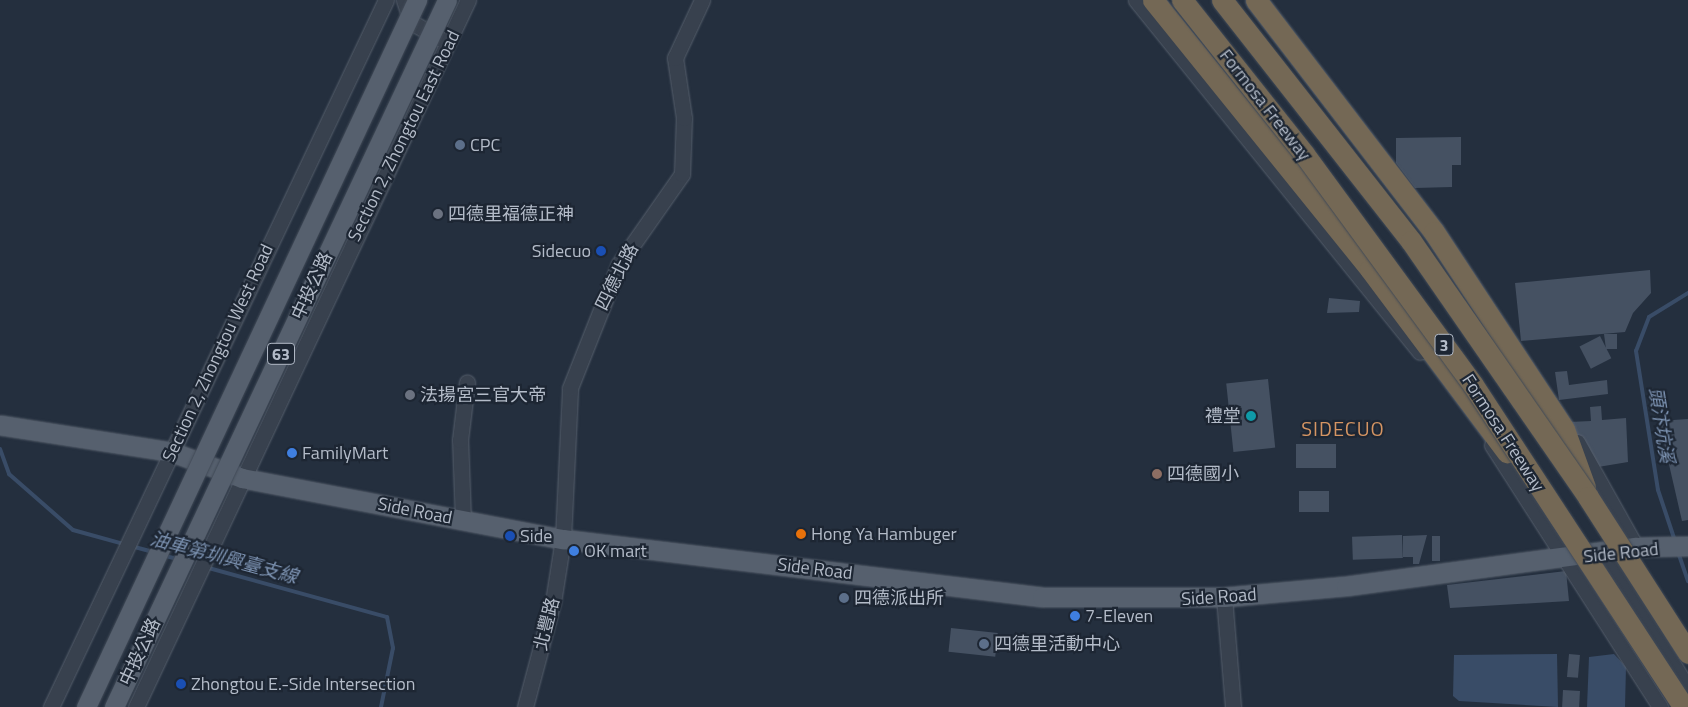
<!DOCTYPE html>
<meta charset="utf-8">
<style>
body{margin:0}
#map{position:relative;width:1688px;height:707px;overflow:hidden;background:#242f3e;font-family:"Titillium Web","Noto Sans TC",sans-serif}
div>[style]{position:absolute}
.water>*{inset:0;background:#394c67}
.stream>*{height:4px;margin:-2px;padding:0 2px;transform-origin:2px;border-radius:2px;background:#394c67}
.building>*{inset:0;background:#455162;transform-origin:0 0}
.roads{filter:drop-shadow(0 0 1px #565f6c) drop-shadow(0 0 1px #565f6c)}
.minor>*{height:15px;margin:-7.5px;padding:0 7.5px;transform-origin:7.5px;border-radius:7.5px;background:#38414e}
.major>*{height:19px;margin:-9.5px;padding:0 9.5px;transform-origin:9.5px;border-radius:9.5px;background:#56606e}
.highway>*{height:21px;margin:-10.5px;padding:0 10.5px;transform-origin:10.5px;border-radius:10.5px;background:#746855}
.bridges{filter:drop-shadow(0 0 1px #414a57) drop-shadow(0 0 1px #414a57)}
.major-bridge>*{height:19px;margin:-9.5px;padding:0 9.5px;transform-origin:9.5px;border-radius:9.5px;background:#56606e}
.highway-bridge>*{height:21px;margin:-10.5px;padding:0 10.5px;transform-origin:10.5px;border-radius:10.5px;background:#746855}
.dots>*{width:14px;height:14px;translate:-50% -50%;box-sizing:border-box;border:2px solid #1d2633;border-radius:50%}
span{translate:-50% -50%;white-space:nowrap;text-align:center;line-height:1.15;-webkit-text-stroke:4.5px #1d2633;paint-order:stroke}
.shield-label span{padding:1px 4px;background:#1d2633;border:1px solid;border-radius:4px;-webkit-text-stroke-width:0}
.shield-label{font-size:16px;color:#b4bcc9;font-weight:700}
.street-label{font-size:18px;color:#b4bcc9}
.poi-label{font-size:18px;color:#b4bcc9}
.left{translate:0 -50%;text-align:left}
.right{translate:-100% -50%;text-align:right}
.water-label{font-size:19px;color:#7c92b1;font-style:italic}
.quarter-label{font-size:20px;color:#d59563;letter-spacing:1px}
</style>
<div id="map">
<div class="water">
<i style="clip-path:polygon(1557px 654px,1558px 707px,1459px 701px,1453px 696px,1454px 655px)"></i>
<i style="clip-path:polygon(1614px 654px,1626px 667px,1625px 707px,1587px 707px,1589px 657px)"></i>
</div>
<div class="stream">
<i style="left:0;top:449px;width:27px;rotate:70deg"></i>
<i style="left:9px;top:474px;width:85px;rotate:41.2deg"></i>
<i style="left:73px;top:530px;width:53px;rotate:15.4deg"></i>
<i style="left:1675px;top:541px;width:54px;rotate:-108.4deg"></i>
<i style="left:1658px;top:490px;width:141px;rotate:-99deg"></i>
<i style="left:1636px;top:351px;width:36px;rotate:-69deg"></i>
<i style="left:1649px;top:317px;width:46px;rotate:-31.6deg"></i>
<i style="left:131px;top:546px;width:23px;rotate:15deg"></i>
<i style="left:1678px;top:552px;width:31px;rotate:71deg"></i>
<i style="left:162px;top:555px;width:16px;rotate:15deg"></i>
<i style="left:205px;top:567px;width:189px;rotate:15.4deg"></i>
<i style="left:387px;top:617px;width:32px;rotate:79deg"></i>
<i style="left:393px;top:648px;width:60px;rotate:101.5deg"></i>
</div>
<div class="building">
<i style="clip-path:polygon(1461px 137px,1461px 165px,1452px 165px,1452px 187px,1415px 188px,1396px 163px,1396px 138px)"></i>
<i style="clip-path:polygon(1650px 270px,1651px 293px,1633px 313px,1625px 332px,1521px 341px,1515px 283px)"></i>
<i style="clip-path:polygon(1329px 298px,1360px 301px,1359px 312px,1327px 313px)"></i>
<i style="clip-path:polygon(1604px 334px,1617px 334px,1617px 349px,1606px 349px)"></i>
<i style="left:1600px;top:336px;width:25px;height:23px;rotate:63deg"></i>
<i style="clip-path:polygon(1567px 371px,1569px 385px,1607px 380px,1608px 394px,1559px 400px,1555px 372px)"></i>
<i style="left:1268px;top:379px;width:69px;height:42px;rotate:84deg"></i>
<i style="clip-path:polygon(1601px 406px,1602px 420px,1626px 418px,1628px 462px,1598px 467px,1569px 422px,1591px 421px,1590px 407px)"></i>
<i style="clip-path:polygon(1688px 419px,1688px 520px,1682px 521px,1659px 421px)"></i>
<i style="left:1296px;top:444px;width:40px;height:24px"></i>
<i style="left:1299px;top:491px;width:30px;height:21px"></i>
<i style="left:1402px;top:535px;width:23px;height:50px;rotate:88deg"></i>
<i style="clip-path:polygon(1427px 535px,1419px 564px,1413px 564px,1413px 557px,1403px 557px,1403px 536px)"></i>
<i style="left:1432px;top:536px;width:8px;height:25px"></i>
<i style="clip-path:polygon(1566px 571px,1569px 601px,1450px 608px,1447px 585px)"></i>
<i style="left:951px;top:628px;width:47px;height:24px;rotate:6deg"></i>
<i style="left:1569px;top:654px;width:11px;height:23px;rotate:5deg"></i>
<i style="left:1563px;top:690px;width:17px;height:17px;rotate:3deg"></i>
</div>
<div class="roads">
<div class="minor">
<i style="left:404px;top:0;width:23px;rotate:72deg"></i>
<i style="left:411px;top:22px;width:32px;rotate:30deg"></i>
<i style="left:1136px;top:0;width:452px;rotate:51.1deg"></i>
<i style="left:1577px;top:442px;width:120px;rotate:60.7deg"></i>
<i style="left:1492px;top:445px;width:311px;rotate:57.3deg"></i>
<i style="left:463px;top:520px;width:80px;rotate:-92.1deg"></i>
<i style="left:460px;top:440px;width:58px;rotate:-83.1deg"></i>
<i style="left:1606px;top:554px;width:158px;rotate:58.7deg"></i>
<i style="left:1224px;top:597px;width:110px;rotate:85.3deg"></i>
<i style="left:51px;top:707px;width:782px;rotate:-64.65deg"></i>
<i style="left:136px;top:707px;width:781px;rotate:-64.85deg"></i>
<i style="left:525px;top:707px;width:109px;rotate:-75.1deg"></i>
<i style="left:553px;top:602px;width:64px;rotate:-81deg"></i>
<i style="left:563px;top:539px;width:151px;rotate:-87.3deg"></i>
<i style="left:570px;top:388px;width:133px;rotate:-68.4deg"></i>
<i style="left:619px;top:264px;width:110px;rotate:-55deg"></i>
<i style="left:682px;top:174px;width:56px;rotate:-88deg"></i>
<i style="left:684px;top:118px;width:61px;rotate:-98.5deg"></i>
<i style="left:675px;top:58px;width:64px;rotate:-65deg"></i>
</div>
<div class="major">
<i style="left:0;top:425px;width:174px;rotate:8.9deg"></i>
<i style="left:172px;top:452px;width:75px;rotate:20.4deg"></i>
<i style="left:242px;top:478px;width:327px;rotate:10.8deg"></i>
<i style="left:563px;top:539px;width:482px;rotate:6.9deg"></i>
<i style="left:1042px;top:597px;width:182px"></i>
<i style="left:1224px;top:597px;width:122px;rotate:-5.2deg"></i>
<i style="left:1346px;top:586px;width:293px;rotate:-7.7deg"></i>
<i style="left:1636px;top:547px;width:52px;rotate:-1.1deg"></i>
</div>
<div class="highway">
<i style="left:1153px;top:0;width:346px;rotate:51.1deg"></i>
<i style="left:1370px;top:269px;width:229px;rotate:53.2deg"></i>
<i style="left:1256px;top:0;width:292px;rotate:52.5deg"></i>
<i style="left:1434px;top:232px;width:236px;rotate:56.6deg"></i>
<i style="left:1564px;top:429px;width:62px;rotate:70.1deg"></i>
</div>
</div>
<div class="bridges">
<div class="major-bridge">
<i style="left:86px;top:707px;width:781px;rotate:-64.91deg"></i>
<i style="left:114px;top:707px;width:781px;rotate:-64.78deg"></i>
</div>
<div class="highway-bridge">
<i style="left:1182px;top:0;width:196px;rotate:51.6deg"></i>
<i style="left:1304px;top:154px;width:286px;rotate:53.8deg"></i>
<i style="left:1473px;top:385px;width:385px;rotate:56.8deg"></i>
<i style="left:1222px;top:0;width:306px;rotate:51.9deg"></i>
<i style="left:1411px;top:241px;width:311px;rotate:55.3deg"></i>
<i style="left:1588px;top:497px;width:185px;rotate:57.3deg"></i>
</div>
</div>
<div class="dots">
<i style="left:460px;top:145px;background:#5c6f8a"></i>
<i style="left:438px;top:214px;background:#6b7280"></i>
<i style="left:601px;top:251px;background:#1a4fb4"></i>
<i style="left:410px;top:395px;background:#6b7280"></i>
<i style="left:1251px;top:416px;background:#0f9aa8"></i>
<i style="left:292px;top:453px;background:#3f7fe0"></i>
<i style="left:1157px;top:474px;background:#8d6e63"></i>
<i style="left:801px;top:534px;background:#e8710a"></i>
<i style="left:510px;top:536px;background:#1a4fb4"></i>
<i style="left:574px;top:551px;background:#3f7fe0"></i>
<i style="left:844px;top:598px;background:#5c6f8a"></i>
<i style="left:1075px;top:616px;background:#3f7fe0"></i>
<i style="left:984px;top:644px;background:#5c6f8a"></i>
<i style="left:181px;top:684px;background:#1a4fb4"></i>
</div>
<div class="shield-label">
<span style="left:1444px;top:345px">3</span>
<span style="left:281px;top:354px">63</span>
</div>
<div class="street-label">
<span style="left:1265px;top:105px;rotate:52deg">Formosa Freeway</span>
<span style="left:404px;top:136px;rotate:-64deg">Section 2, Zhongtou East Road</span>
<span style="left:617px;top:277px;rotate:-63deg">四德北路</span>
<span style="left:312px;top:286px;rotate:-65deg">中投公路</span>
<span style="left:218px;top:353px;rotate:-65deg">Section 2, Zhongtou West Road</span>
<span style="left:1503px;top:433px;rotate:57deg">Formosa Freeway</span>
<span style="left:415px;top:511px;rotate:11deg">Side Road</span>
<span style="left:1621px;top:553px;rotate:-6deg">Side Road</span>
<span style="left:815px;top:569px;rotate:7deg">Side Road</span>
<span style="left:1219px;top:597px;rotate:-4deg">Side Road</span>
<span style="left:547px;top:624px;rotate:-76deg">北豐路</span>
<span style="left:140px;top:652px;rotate:-65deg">中投公路</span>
</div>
<div class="poi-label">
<span class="left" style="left:470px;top:145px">CPC</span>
<span class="left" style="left:448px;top:214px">四德里福德正神</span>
<span class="right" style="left:591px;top:251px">Sidecuo</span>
<span class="left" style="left:420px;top:395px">法揚宮三官大帝</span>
<span class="right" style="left:1241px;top:416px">禮堂</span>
<span class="left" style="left:302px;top:453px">FamilyMart</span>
<span class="left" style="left:1167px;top:474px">四德國小</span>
<span class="left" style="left:811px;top:534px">Hong Ya Hambuger</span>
<span class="left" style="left:520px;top:536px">Side</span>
<span class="left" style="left:584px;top:551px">OK mart</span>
<span class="left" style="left:854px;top:598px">四德派出所</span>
<span class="left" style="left:1085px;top:616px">7-Eleven</span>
<span class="left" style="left:994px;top:644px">四德里活動中心</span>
<span class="left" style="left:191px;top:684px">Zhongtou E.-Side Intersection</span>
</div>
<div class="water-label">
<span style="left:1662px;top:425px;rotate:81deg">頭汴坑溪</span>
<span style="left:224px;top:557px;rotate:15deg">油車第圳興臺支線</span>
</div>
<div class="quarter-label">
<span style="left:1343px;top:428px">SIDECUO</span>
</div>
</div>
